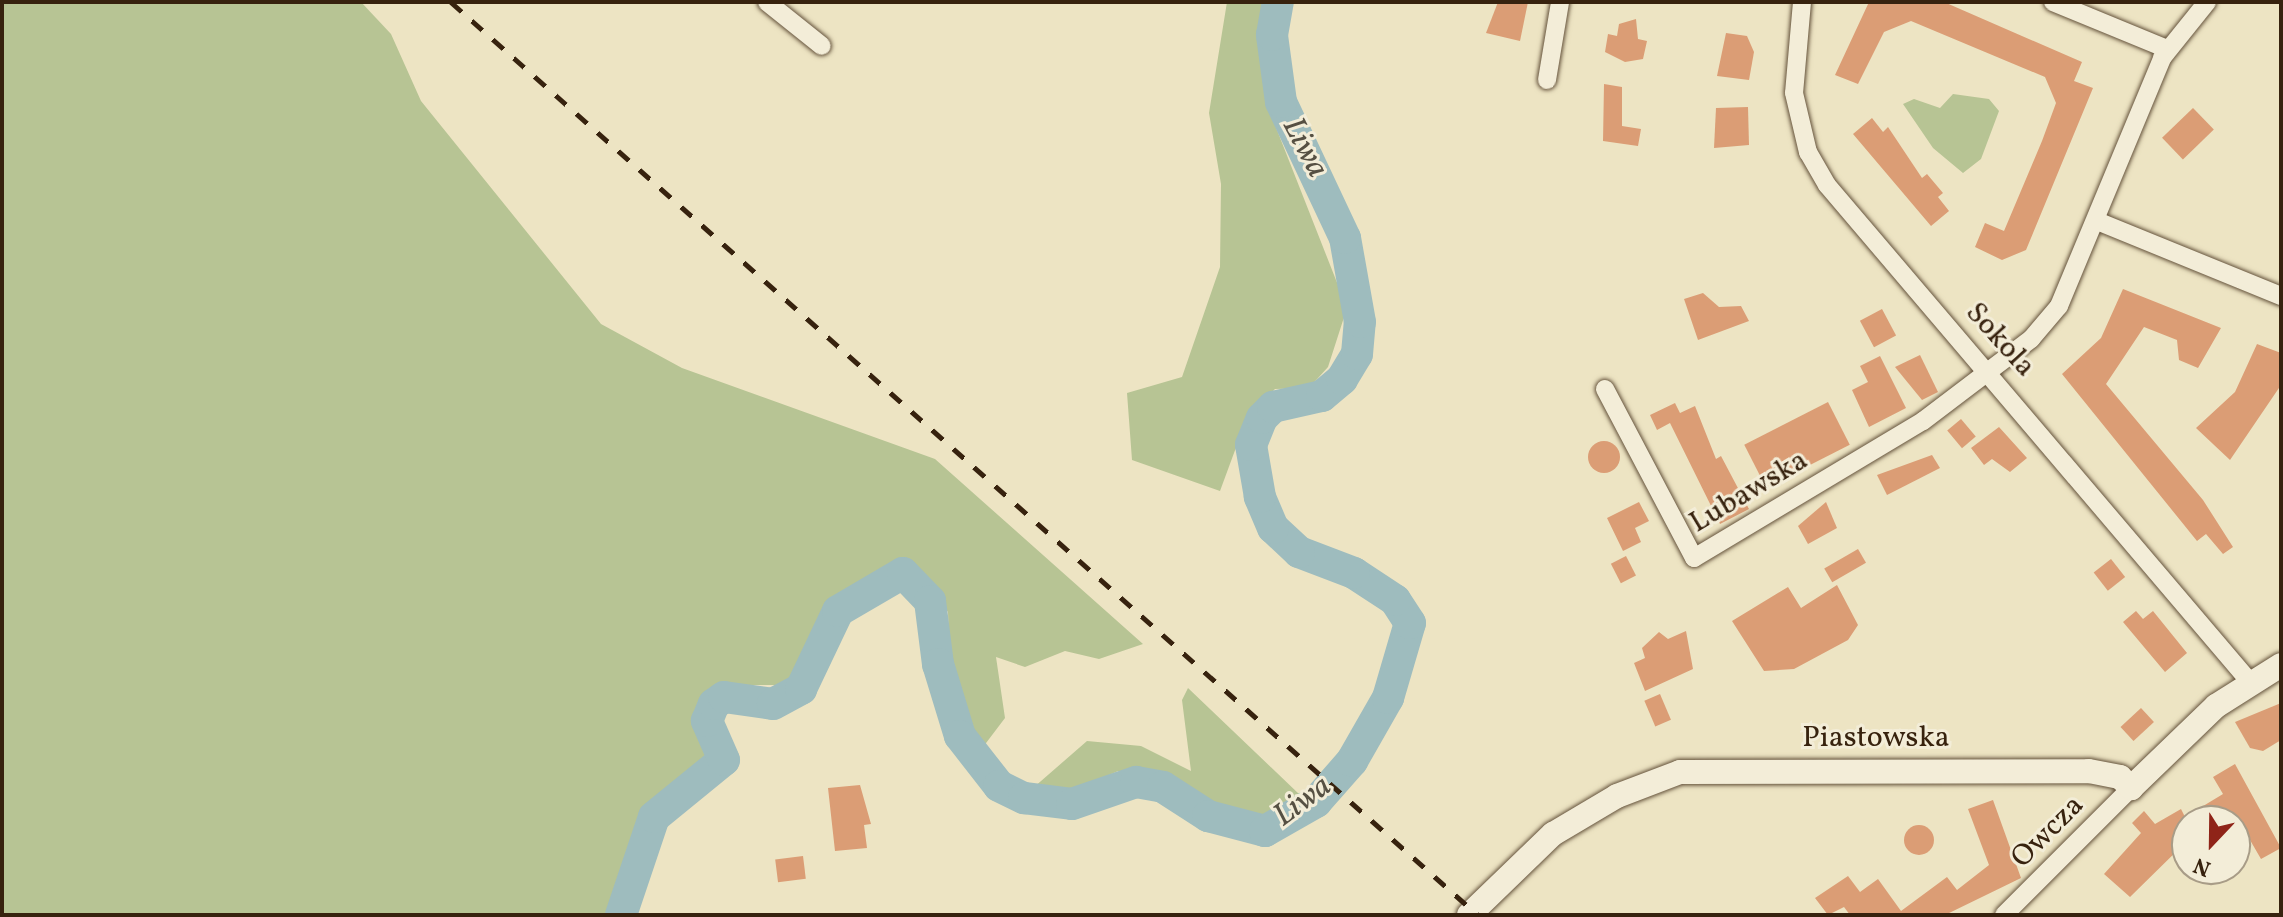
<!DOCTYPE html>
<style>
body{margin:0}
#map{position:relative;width:2283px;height:917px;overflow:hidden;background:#ede4c3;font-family:Vollkorn,serif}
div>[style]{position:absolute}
.green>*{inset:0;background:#b7c494}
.river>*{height:32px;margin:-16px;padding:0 16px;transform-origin:16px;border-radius:16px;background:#9ebcbe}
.building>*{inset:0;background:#db9d75;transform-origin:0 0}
.round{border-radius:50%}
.roads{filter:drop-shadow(0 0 2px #64523b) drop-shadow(0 0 2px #64523b)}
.minor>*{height:18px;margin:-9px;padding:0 9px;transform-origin:9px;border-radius:9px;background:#f3edd8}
.tertiary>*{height:24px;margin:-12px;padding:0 12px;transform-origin:12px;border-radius:12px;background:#f3edd8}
.rail>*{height:5px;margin-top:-2.5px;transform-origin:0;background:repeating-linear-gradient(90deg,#37220e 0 14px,transparent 0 28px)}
span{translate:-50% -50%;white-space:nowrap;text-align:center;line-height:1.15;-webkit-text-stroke:6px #f3edd8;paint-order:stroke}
.street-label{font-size:30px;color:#37220e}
.water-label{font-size:32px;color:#565043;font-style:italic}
.frame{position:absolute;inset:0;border:4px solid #37220e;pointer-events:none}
.north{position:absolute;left:2171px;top:805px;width:80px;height:80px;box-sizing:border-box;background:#f3edd8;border:2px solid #a89c87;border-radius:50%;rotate:202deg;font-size:22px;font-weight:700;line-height:32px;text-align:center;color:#37220e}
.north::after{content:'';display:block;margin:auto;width:28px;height:36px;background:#8f2418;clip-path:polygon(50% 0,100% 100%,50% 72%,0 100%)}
</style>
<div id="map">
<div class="green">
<i style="clip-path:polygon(2px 2px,361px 2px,391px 34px,421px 101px,601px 324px,682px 368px,935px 459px,1143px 644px,1099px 659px,1065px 651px,1025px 667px,996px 657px,1005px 718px,980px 751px,950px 673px,948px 612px,917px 568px,895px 562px,832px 606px,787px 685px,718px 685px,694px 721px,714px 752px,641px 810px,607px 915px,2px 915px)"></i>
<i style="clip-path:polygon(1227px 2px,1269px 2px,1264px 64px,1275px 125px,1347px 308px,1328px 367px,1309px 388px,1275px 389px,1248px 415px,1220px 491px,1132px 460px,1127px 393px,1182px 377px,1220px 267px,1221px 184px,1209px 113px)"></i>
<i style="clip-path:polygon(1953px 94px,1989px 99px,1999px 111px,1981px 159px,1963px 173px,1933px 148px,1903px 104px,1914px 99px,1940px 108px)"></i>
<i style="clip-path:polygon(1188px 688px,1300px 795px,1263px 818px,1202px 804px,1165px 777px,1118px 771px,1069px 793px,1033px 788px,1087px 741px,1141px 746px,1191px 771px,1182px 700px)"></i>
</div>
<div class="river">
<i style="left:621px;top:915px;width:103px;rotate:-71.4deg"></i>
<i style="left:654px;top:817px;width:90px;rotate:-39.2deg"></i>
<i style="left:724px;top:760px;width:43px;rotate:-113.6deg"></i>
<i style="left:707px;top:721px;width:18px;rotate:-68deg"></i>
<i style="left:714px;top:704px;width:12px;rotate:-35deg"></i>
<i style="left:724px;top:697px;width:49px;rotate:8.1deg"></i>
<i style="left:773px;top:704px;width:32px;rotate:-28deg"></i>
<i style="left:801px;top:689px;width:86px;rotate:-64.6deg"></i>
<i style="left:838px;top:611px;width:75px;rotate:-30.3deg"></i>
<i style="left:903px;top:573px;width:39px;rotate:46deg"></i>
<i style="left:930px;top:601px;width:64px;rotate:82.8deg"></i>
<i style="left:938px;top:664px;width:75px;rotate:73deg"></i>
<i style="left:960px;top:736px;width:63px;rotate:52deg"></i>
<i style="left:999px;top:786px;width:28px;rotate:26deg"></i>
<i style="left:1024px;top:798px;width:48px;rotate:7.1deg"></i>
<i style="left:1072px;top:804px;width:68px;rotate:-19deg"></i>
<i style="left:1136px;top:782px;width:27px;rotate:10deg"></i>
<i style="left:1163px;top:787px;width:54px;rotate:32.8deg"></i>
<i style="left:1208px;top:816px;width:59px;rotate:14.7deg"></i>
<i style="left:1265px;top:831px;width:59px;rotate:-29.6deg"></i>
<i style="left:1316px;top:802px;width:55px;rotate:-48.7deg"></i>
<i style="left:1352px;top:761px;width:73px;rotate:-60.3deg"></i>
<i style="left:1388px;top:698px;width:78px;rotate:-73.7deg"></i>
<i style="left:1410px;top:623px;width:27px;rotate:-123deg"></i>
<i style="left:1395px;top:600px;width:49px;rotate:-146.6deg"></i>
<i style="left:1354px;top:573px;width:59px;rotate:-159.1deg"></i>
<i style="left:1299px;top:552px;width:35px;rotate:-137deg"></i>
<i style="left:1273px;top:528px;width:34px;rotate:-113deg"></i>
<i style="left:1260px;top:497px;width:53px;rotate:-99.8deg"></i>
<i style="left:1251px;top:445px;width:29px;rotate:-68deg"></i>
<i style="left:1262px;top:418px;width:16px;rotate:-45deg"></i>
<i style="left:1273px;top:407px;width:50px;rotate:-12.7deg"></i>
<i style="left:1322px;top:396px;width:26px;rotate:-40deg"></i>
<i style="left:1342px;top:379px;width:29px;rotate:-59deg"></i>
<i style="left:1357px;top:354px;width:32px;rotate:-85deg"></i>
<i style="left:1360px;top:322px;width:85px;rotate:-100.1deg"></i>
<i style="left:1345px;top:238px;width:150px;rotate:-115.2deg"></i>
<i style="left:1281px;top:102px;width:68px;rotate:-97.7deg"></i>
<i style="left:1272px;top:35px;width:34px;rotate:-80deg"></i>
</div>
<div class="building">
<i style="clip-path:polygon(1498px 2px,1528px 2px,1520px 41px,1486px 33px)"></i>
<i style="clip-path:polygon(1869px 2px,1944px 2px,2082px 62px,2074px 81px,2093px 88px,2026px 250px,2002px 260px,1975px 247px,1985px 223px,2004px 231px,2042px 141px,2056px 103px,2045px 77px,1911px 21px,1884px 32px,1858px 84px,1835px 75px)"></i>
<i style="clip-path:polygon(1636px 19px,1638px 39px,1647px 41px,1643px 59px,1625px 62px,1605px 52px,1608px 34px,1617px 36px,1619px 24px)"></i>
<i style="clip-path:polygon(1726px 33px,1747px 36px,1754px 52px,1749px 80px,1717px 76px)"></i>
<i style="clip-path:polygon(1604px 84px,1622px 87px,1622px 126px,1641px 129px,1638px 146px,1603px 141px)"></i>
<i style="clip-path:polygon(1748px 107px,1749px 145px,1714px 148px,1716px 108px)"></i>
<i style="left:2193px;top:108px;width:30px;height:43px;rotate:46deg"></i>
<i style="clip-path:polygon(1872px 118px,1883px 132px,1888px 127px,1922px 178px,1927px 174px,1943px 193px,1938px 197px,1949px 211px,1931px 226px,1853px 134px)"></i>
<i style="clip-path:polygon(2123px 289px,2221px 328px,2198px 368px,2179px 360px,2177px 340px,2144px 327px,2106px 384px,2203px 500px,2233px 547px,2223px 554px,2206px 534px,2197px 541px,2062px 374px,2101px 338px)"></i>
<i style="clip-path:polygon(1703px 293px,1719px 307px,1741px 306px,1749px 321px,1698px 340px,1684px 299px)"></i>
<i style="left:1882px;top:309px;width:30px;height:25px;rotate:62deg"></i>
<i style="clip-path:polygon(2257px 344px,2281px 353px,2281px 385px,2230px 460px,2196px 428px,2235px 392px)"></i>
<i style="clip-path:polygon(1920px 355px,1938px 392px,1922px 400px,1895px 367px)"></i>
<i style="clip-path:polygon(1880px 356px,1906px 408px,1869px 427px,1852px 390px,1868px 382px,1860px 366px)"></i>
<i style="left:1828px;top:402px;width:48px;height:94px;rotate:63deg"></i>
<i style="clip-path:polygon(1675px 403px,1680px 413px,1695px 406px,1716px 459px,1721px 456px,1749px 509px,1720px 524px,1670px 423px,1657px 430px,1650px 415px)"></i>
<i style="left:1961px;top:419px;width:23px;height:18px;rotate:50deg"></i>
<i style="clip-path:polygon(1999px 427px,2027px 458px,2010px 472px,1992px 459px,1984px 465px,1971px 448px)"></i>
<i class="round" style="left:1588px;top:441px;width:32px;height:32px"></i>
<i style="clip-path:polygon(1932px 455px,1940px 468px,1887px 495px,1877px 475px)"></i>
<i style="clip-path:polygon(1639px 502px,1649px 521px,1635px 528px,1641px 542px,1623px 551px,1607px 518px)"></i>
<i style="clip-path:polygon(1826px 502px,1837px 528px,1808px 544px,1798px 526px)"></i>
<i style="left:1858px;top:549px;width:16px;height:39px;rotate:60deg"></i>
<i style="left:1626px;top:556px;width:22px;height:17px;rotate:63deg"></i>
<i style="left:2111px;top:559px;width:23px;height:22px;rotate:52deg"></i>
<i style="clip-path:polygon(1837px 585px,1858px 625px,1848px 640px,1794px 669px,1764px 671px,1732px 621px,1788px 587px,1801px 608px)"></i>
<i style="clip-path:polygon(2136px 611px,2143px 619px,2153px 611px,2187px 653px,2165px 672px,2123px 622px)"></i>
<i style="clip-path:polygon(1686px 631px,1693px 669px,1645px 691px,1634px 663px,1645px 658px,1642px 648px,1659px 632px,1668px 639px)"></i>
<i style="left:1660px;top:694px;width:28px;height:17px;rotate:67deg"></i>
<i style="clip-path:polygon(2281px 703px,2281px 740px,2263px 751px,2250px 748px,2235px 722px)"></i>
<i style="left:2141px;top:708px;width:19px;height:28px;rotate:47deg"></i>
<i style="clip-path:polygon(2235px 764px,2281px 848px,2261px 859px,2239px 821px,2187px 821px,2187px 841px,2130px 897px,2104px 874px,2141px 833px,2132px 823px,2144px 811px,2155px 824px,2181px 809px,2185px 817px,2223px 794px,2213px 777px)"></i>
<i style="clip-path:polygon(860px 785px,871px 824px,864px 825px,867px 848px,835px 851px,828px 788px)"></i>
<i style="clip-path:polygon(1993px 800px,2021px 878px,1945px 915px,1850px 915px,1844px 907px,1828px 915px,1815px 898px,1848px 876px,1860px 892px,1878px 879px,1901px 911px,1947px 877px,1957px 890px,1989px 865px,1968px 809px)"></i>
<i class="round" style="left:1904px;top:825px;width:30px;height:30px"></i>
<i style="left:803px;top:856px;width:23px;height:28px;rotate:83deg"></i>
</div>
<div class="roads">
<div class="minor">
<i style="left:767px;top:2px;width:70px;rotate:38.7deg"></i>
<i style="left:1802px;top:2px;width:91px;rotate:95deg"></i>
<i style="left:1794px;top:93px;width:61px;rotate:76.7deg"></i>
<i style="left:1808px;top:152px;width:38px;rotate:60deg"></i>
<i style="left:1827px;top:185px;width:653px;rotate:49.6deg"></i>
<i style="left:2053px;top:2px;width:123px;rotate:22.4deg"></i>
<i style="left:1547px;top:80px;width:79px;rotate:-80.5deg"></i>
<i style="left:2097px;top:221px;width:199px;rotate:22.2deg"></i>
<i style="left:1605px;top:389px;width:191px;rotate:62.2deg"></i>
<i style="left:1694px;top:558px;width:267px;rotate:-30.9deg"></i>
<i style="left:1923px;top:421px;width:136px;rotate:-37.2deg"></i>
<i style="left:2031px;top:339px;width:43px;rotate:-49.7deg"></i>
<i style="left:2059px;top:306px;width:269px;rotate:-67.4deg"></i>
<i style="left:2162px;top:58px;width:72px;rotate:-51.2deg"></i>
<i style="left:2004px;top:915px;width:180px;rotate:-45deg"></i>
</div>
<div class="tertiary">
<i style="left:1469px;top:915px;width:117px;rotate:-44deg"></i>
<i style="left:1553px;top:834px;width:74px;rotate:-30.7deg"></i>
<i style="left:1617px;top:796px;width:67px;rotate:-20.9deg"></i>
<i style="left:1680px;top:772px;width:409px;rotate:-0.1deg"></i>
<i style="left:2089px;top:771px;width:32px;rotate:11deg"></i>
<i style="left:2120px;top:777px;width:16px;rotate:45deg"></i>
<i style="left:2131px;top:788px;width:118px;rotate:-44deg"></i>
<i style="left:2216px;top:706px;width:77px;rotate:-32.2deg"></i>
</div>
</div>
<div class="rail">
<i style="left:451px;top:2px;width:1374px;rotate:41.64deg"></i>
</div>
<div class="street-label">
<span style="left:2000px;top:340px;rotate:48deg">Sokola</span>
<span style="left:1749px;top:492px;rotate:-31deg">Lubawska</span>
<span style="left:1876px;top:738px">Piastowska</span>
<span style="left:2048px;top:832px;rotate:-45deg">Owcza</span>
</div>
<div class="water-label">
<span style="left:1304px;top:148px;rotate:62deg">Liwa</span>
<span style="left:1303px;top:802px;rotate:-37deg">Liwa</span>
</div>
<div class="frame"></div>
<div class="north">N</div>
</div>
